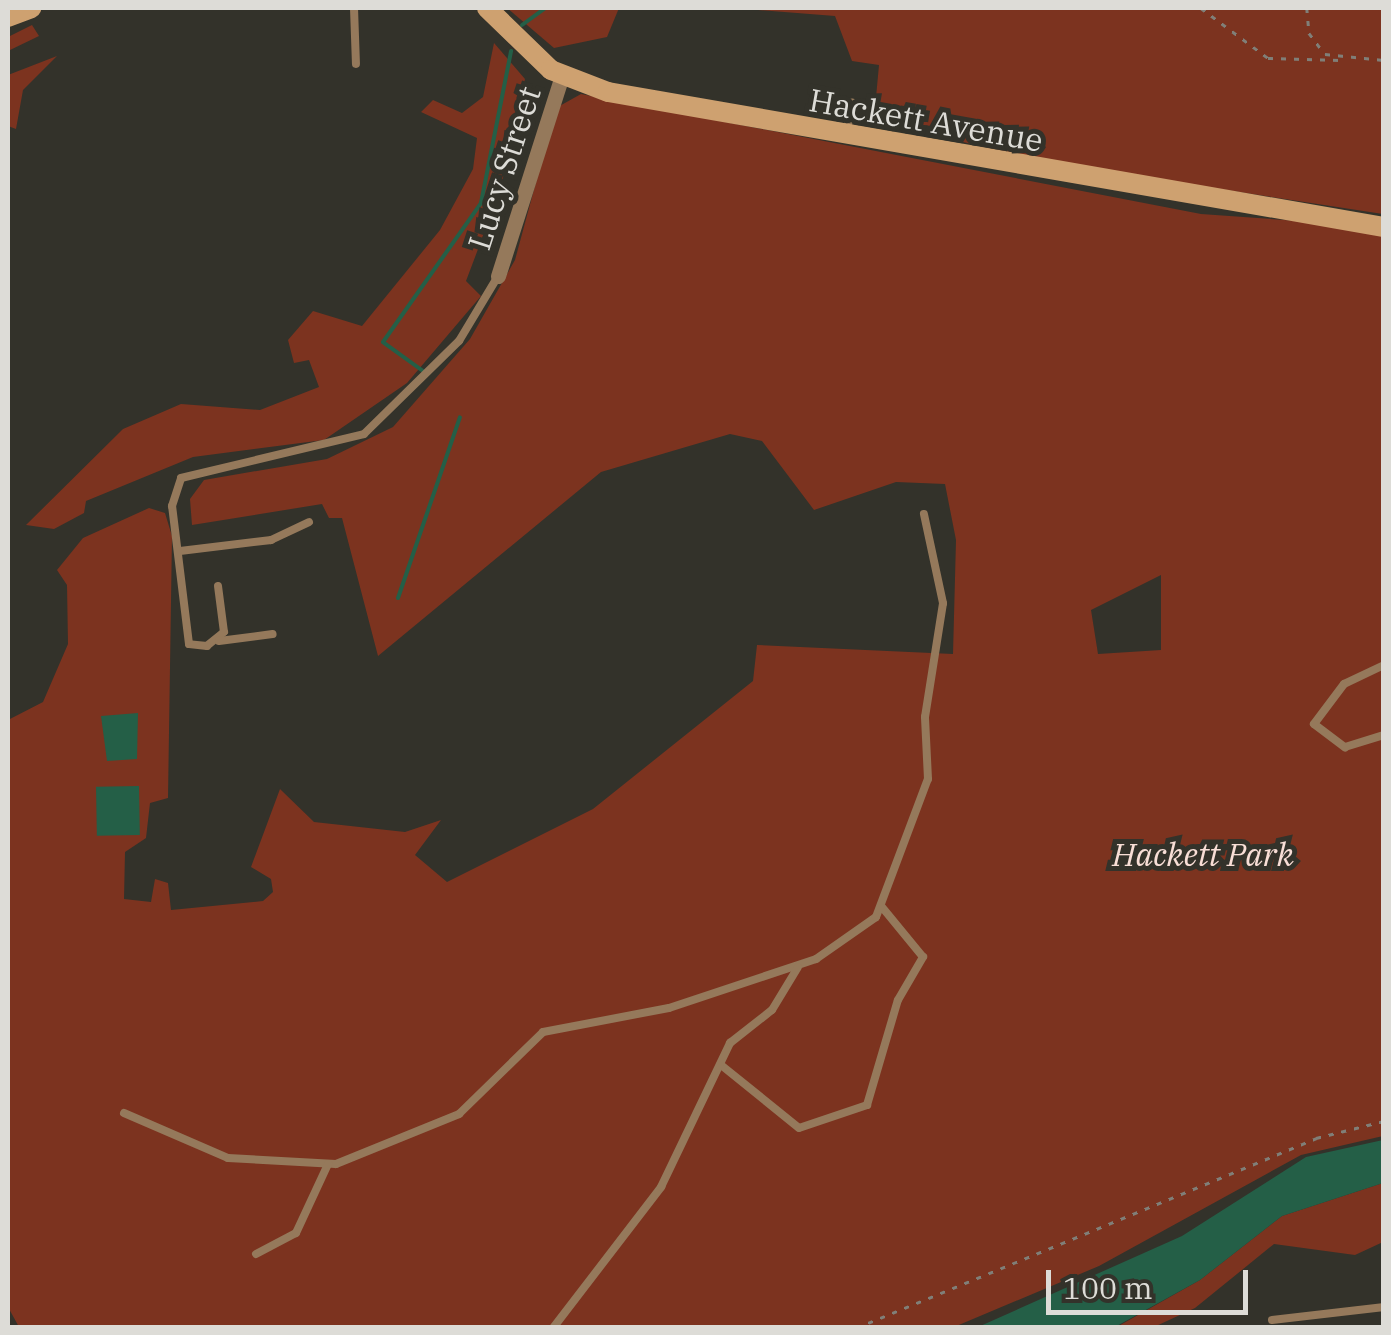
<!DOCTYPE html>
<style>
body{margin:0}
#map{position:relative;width:1391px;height:1335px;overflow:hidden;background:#33322a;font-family:"IBM Plex Serif",serif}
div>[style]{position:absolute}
.green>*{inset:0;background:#7c331f}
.water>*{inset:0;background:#245f47;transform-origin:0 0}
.stream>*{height:4px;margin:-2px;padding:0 2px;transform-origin:2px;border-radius:2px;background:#245f47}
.path>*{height:2.5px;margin-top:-1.25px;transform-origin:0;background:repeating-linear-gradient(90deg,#807f78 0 5px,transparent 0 13px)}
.service>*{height:8px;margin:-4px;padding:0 4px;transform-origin:4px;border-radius:4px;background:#95795b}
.minor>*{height:15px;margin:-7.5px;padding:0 7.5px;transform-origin:7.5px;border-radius:7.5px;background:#95795b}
.secondary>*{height:20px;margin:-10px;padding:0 10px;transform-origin:10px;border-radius:10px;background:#cea170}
span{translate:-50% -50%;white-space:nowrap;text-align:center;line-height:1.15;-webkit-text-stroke:10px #33322a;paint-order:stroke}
.street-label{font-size:32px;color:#dddcd7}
.park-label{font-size:32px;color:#f8ded6;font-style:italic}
.frame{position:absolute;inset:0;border:10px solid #dddcd7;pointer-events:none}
.scale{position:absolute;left:1046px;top:1270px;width:202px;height:45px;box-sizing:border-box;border:5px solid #dddcd7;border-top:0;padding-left:12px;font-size:30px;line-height:35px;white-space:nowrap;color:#dddcd7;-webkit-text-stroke:8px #33322a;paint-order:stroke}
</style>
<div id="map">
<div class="green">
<i style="clip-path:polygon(507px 8px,619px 8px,607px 37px,554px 48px)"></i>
<i style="clip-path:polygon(734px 8px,1383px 8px,1383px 214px,1090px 169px,883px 125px,874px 119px,879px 65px,852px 61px,835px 16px)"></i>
<i style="clip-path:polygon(32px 25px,39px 36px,8px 51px,8px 37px)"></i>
<i style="clip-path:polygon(494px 43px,525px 79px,500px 191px,466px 281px,481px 296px,407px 383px,324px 440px,193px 457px,86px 501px,84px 513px,54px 529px,26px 525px,123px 429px,181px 404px,260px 410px,319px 387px,309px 360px,294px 363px,288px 340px,313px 311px,362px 326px,440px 230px,473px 169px,477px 138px,421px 112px,433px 100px,462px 113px,483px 97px)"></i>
<i style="clip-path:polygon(57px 56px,23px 90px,16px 129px,8px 126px,8px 75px)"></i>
<i style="clip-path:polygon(evenodd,581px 94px,1201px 214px,1383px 227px,1383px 1136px,1301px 1155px,1099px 1266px,954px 1327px,19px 1327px,8px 1307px,8px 720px,43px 702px,68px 644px,67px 585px,57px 570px,83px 538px,149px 508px,165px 513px,172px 536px,168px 798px,150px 803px,146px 838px,125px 852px,124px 899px,151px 902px,155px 879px,168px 883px,171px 910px,263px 901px,273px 892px,271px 879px,251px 867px,280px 789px,314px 822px,405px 832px,441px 820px,415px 855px,447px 882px,593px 809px,753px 681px,757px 645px,953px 654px,956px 540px,945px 484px,896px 482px,814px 510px,762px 441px,730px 434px,601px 472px,378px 656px,342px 518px,329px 518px,322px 504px,192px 525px,190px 499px,204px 480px,327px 459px,393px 427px,470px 339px,515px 260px,556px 108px,581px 94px,1161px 575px,1161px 650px,1098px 654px,1091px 610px,1161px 575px)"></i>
<i style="clip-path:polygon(1383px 1183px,1383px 1242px,1355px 1255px,1274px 1244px,1195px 1308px,1154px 1327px,1115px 1328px,1200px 1280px,1282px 1216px)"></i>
</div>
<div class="water">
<i style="clip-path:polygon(138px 713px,137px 759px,107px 761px,101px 716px)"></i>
<i style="left:139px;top:786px;width:49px;height:43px;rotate:89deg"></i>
<i style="clip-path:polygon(1383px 1140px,1383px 1183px,1282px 1216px,1200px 1280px,1115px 1327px,978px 1327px,1182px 1236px,1306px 1157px)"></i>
</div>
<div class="stream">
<i style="left:522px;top:25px;width:29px;rotate:-36deg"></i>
<i style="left:423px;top:371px;width:49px;rotate:-144.1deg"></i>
<i style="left:383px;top:342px;width:170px;rotate:-54.8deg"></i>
<i style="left:481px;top:203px;width:155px;rotate:-78.8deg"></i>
<i style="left:398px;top:598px;width:191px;rotate:-71.1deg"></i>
</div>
<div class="path">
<i style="left:1201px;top:8px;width:84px;rotate:36.7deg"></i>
<i style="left:1268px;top:58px;width:72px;rotate:1.6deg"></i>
<i style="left:1307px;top:8px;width:25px;rotate:85deg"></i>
<i style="left:1309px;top:33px;width:26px;rotate:53deg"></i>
<i style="left:1325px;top:54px;width:59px;rotate:5.8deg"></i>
<i style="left:856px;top:1328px;width:498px;rotate:-22.4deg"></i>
<i style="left:1316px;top:1138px;width:70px;rotate:-14deg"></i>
</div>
<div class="service">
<i style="left:354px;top:8px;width:56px;rotate:88deg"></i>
<i style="left:847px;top:131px;width:29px;rotate:-80deg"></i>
<i style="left:180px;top:551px;width:92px;rotate:-6.9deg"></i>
<i style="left:271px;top:540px;width:42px;rotate:-25.3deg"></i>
<i style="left:218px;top:586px;width:46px;rotate:82.6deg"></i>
<i style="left:224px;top:632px;width:22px;rotate:141deg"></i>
<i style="left:207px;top:646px;width:18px;rotate:-174deg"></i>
<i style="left:189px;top:644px;width:139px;rotate:-97deg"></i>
<i style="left:172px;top:506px;width:29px;rotate:-72deg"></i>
<i style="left:181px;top:478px;width:188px;rotate:-13.5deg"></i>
<i style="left:364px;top:434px;width:133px;rotate:-44.4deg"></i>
<i style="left:459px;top:341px;width:76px;rotate:-59deg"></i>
<i style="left:219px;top:641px;width:54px;rotate:-7.4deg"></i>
<i style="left:1384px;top:665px;width:44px;rotate:154.6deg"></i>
<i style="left:1344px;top:684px;width:50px;rotate:126.9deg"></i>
<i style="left:1314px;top:724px;width:39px;rotate:37deg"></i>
<i style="left:1345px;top:747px;width:41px;rotate:-17.1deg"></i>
<i style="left:721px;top:1065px;width:100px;rotate:38.9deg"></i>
<i style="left:799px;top:1128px;width:72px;rotate:-18.7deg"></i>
<i style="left:867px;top:1105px;width:109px;rotate:-73.6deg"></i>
<i style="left:898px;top:1000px;width:50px;rotate:-59.8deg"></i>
<i style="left:923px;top:957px;width:65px;rotate:-129.4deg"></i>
<i style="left:124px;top:1113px;width:113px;rotate:23.4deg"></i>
<i style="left:228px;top:1158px;width:108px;rotate:3.2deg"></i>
<i style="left:336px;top:1164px;width:133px;rotate:-22.1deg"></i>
<i style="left:459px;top:1114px;width:117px;rotate:-44.3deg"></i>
<i style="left:543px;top:1032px;width:128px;rotate:-10.8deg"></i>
<i style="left:669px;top:1008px;width:155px;rotate:-18.4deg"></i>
<i style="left:816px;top:959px;width:73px;rotate:-35deg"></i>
<i style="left:876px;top:917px;width:147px;rotate:-69.4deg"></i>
<i style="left:928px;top:779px;width:62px;rotate:-92.8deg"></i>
<i style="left:925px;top:717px;width:115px;rotate:-81deg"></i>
<i style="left:943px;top:603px;width:91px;rotate:-102.1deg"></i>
<i style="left:256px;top:1254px;width:45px;rotate:-27.7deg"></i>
<i style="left:296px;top:1233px;width:76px;rotate:-65.1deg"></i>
<i style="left:1272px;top:1320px;width:113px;rotate:-6.6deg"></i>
<i style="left:553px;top:1328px;width:178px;rotate:-52.5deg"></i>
<i style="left:661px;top:1187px;width:160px;rotate:-64.4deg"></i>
<i style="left:730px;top:1043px;width:53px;rotate:-38.2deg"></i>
<i style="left:772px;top:1010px;width:50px;rotate:-58.8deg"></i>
</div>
<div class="minor">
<i style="left:498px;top:276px;width:210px;rotate:-72.3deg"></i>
</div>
<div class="secondary">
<i style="left:487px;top:8px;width:89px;rotate:44.1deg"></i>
<i style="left:551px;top:70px;width:61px;rotate:21.1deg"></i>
<i style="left:608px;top:92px;width:788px;rotate:9.87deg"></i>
<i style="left:8px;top:17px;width:25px;rotate:-21deg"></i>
</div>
<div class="street-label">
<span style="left:926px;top:120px;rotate:10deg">Hackett Avenue</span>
<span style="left:504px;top:168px;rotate:-72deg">Lucy Street</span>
</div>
<div class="park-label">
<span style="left:1203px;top:854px">Hackett Park</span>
</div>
<div class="frame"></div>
<div class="scale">100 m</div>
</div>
